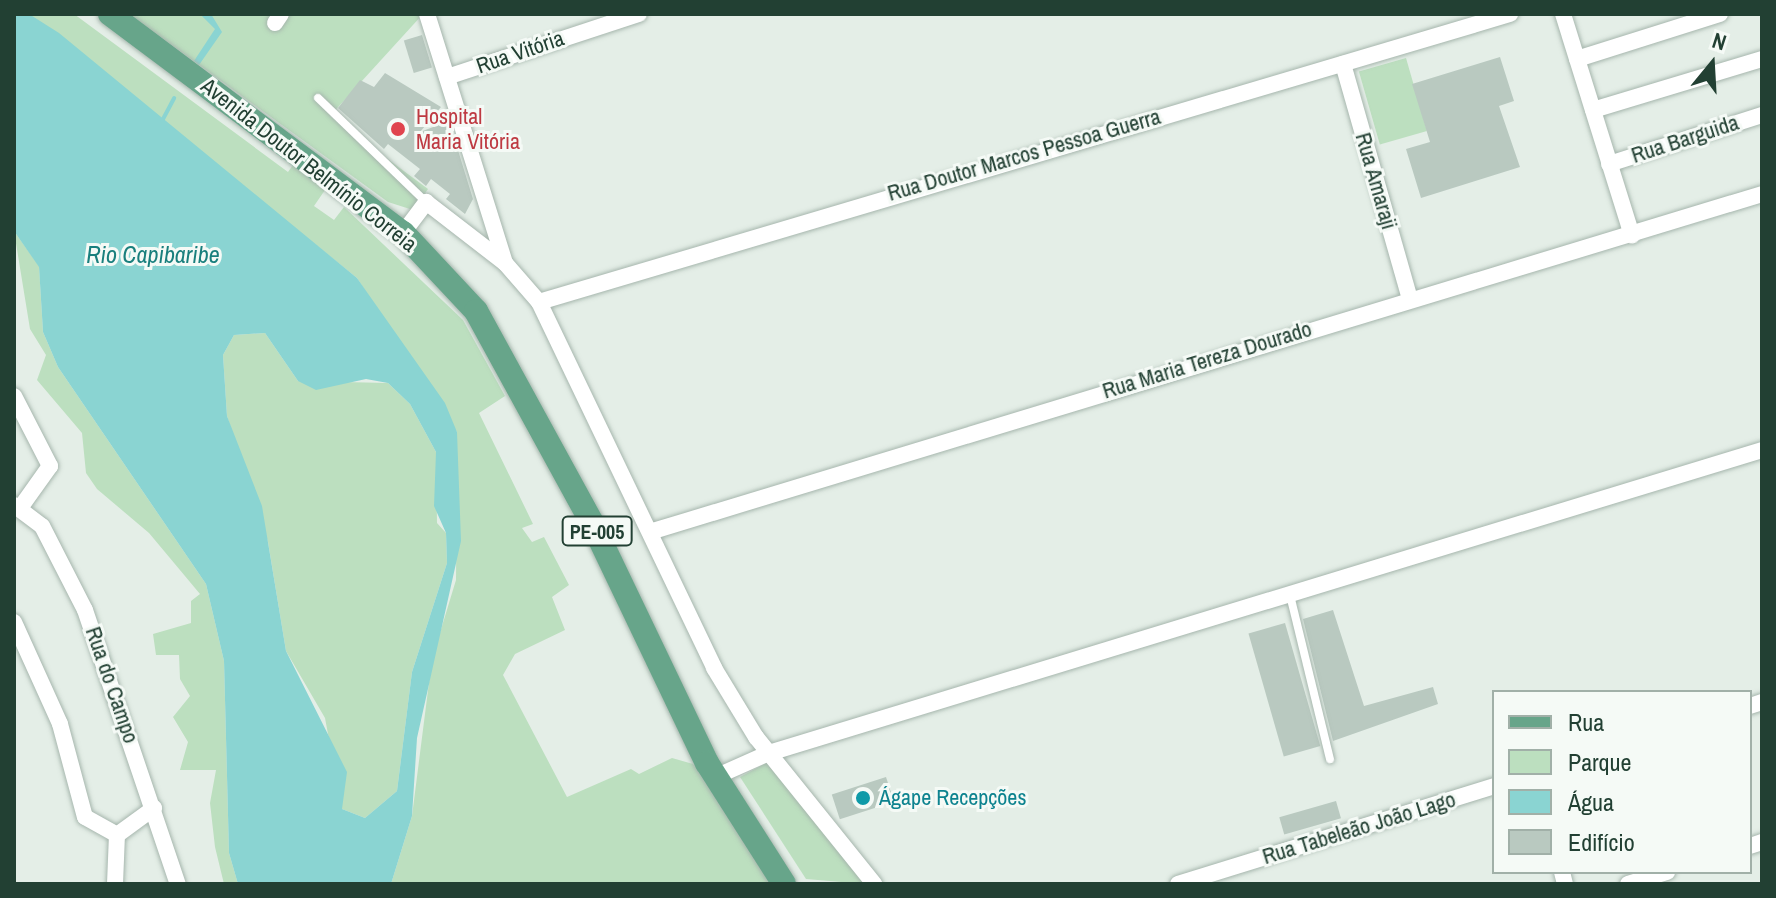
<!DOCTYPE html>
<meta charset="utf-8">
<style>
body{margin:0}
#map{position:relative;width:1776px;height:898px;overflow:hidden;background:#e4eee7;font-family:"Archivo Narrow",sans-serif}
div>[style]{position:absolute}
.green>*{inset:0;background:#bcdfbf;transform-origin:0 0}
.water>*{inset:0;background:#8ad4d2}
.stream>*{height:4px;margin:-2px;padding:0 2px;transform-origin:2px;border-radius:2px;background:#8ad4d2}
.building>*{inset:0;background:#b9c9c0;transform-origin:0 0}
.roads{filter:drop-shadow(0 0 2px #a6b6ad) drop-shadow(0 0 2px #a6b6ad)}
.lane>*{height:8px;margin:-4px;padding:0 4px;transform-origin:4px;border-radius:4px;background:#fff}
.street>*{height:16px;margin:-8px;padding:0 8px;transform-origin:8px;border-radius:8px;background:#fff}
.primary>*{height:24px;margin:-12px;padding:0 12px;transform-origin:12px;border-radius:12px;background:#67a58a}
.dots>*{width:22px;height:22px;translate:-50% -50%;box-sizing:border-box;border:4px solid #f5faf6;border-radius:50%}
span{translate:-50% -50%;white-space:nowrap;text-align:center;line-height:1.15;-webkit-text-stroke:6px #f5faf6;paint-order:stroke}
.shield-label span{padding:2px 6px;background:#f5faf6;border:2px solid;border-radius:6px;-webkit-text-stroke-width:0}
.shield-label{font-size:20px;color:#224033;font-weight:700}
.street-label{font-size:22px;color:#224033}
.health-label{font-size:22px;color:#be3a42}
.left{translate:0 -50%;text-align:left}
.culture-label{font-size:22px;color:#0d838f}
.water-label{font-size:24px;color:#197f7d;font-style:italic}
.frame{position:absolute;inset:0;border:16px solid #224033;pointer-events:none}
.legend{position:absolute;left:1492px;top:690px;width:260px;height:184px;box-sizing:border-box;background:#f5faf6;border:2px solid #a1b0a8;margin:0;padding:10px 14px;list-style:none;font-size:24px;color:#224033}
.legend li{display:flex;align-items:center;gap:16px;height:40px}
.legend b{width:40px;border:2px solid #a1b0a8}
.north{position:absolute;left:1672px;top:24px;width:80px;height:80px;-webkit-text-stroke:6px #f5faf6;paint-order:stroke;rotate:18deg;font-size:22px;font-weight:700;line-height:32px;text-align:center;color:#224033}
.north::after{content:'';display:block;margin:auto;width:28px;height:36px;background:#224033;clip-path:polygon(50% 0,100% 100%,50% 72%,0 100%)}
</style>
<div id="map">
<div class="green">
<i style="clip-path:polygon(29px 14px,74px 14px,288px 172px,293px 165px,325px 190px,314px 206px,334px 220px,344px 207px,463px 320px,505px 396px,479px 413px,533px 524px,522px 528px,532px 542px,544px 537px,569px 585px,552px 597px,565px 630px,515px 654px,503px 675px,567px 797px,631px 769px,639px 774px,672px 758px,693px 764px,772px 884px,391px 884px,412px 816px,432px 659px,456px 580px,457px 432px,357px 278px)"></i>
<i style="clip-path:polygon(129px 14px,423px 14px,330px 116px,428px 189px,413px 210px,388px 202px)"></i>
<i style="left:1406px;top:58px;width:76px;height:49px;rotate:74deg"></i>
<i style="clip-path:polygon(14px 231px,39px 266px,43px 332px,58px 367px,206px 584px,224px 661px,229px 853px,238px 884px,224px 884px,215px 847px,210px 803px,216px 770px,180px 770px,188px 742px,173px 717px,190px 696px,180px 679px,179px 655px,156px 655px,153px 634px,191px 623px,191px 601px,200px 594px,149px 533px,97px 489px,86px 473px,82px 433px,37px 380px,46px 355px,30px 329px)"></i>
<i style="clip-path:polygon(265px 333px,298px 381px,388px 383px,410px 404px,436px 452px,437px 523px,446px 533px,447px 563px,412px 672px,397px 791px,365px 818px,342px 809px,325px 718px,286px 651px,268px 542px,227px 416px,223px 355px,234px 335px)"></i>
<i style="clip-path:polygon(770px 761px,865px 884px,806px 879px,740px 777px)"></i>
</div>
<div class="water">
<i style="clip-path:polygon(evenodd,14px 14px,29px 14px,59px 33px,357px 278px,445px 403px,457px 432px,461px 541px,417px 738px,412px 816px,391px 884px,238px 884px,229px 853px,224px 661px,206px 584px,58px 367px,43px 332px,39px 267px,14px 231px,14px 14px,265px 333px,298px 381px,316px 390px,366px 379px,388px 383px,410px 404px,436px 452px,434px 506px,446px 533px,447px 563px,412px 672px,397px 791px,365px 818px,342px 809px,347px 772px,286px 651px,262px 506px,227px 416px,223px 355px,234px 335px,265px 333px)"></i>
<i style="clip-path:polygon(200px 14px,211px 14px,222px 32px,199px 65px,194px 61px,215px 29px)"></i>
</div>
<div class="stream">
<i style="left:162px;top:121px;width:26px;rotate:-62deg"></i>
</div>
<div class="building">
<i style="left:422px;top:35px;width:34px;height:19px;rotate:73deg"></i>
<i style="clip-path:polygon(1500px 57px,1514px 101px,1499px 106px,1520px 167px,1421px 198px,1406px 149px,1430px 142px,1412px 84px)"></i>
<i style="clip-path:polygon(385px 73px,441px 107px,420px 132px,449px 121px,473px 199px,465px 214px,446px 199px,450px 194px,431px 179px,426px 186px,414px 176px,420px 169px,388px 144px,384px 149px,338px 108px,360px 80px,374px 87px)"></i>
<i style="clip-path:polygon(1333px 610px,1364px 706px,1433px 687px,1438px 704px,1333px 741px,1303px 619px)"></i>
<i style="left:1285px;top:623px;width:128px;height:38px;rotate:74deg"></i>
<i style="left:886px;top:777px;width:26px;height:57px;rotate:72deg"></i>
<i style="left:1336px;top:801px;width:18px;height:59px;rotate:74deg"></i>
</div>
<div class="roads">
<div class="lane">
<i style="left:318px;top:98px;width:150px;rotate:43.9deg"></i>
<i style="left:1290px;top:595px;width:169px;rotate:76.3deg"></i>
</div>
<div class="street">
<i style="left:427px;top:14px;width:261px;rotate:72.6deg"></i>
<i style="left:1563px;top:14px;width:232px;rotate:72.7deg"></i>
<i style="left:275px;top:23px;width:11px;rotate:-56deg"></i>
<i style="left:1577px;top:59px;width:150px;rotate:-17.5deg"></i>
<i style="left:1343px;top:64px;width:244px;rotate:74.1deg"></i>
<i style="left:447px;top:77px;width:202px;rotate:-18.2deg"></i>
<i style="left:1593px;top:110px;width:177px;rotate:-16.8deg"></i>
<i style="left:1609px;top:164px;width:161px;rotate:-17.8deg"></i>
<i style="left:403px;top:233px;width:39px;rotate:-53deg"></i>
<i style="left:426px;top:202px;width:100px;rotate:37.7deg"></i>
<i style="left:505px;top:263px;width:52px;rotate:48.9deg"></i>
<i style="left:539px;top:302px;width:406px;rotate:64.4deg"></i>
<i style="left:714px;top:668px;width:81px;rotate:58.7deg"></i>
<i style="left:756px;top:737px;width:189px;rotate:51.2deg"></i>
<i style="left:539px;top:302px;width:1013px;rotate:-16.52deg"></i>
<i style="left:14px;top:396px;width:79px;rotate:62.8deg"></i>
<i style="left:50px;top:466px;width:52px;rotate:125.5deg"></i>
<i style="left:14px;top:505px;width:35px;rotate:37deg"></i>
<i style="left:42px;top:526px;width:94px;rotate:62.9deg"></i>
<i style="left:85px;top:610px;width:289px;rotate:71.3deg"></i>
<i style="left:653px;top:531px;width:1159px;rotate:-16.9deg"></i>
<i style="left:14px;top:622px;width:112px;rotate:65.7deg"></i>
<i style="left:60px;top:724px;width:96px;rotate:75deg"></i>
<i style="left:85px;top:817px;width:37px;rotate:29deg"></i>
<i style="left:1750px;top:706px;width:13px;rotate:-18deg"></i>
<i style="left:715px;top:777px;width:59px;rotate:-24deg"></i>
<i style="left:769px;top:753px;width:1038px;rotate:-16.97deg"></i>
<i style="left:1750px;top:846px;width:13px;rotate:-18deg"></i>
<i style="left:1562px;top:872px;width:12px;rotate:76deg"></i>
<i style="left:115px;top:884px;width:49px;rotate:-87.7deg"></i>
<i style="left:117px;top:835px;width:46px;rotate:-36.1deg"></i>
<i style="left:1178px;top:884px;width:331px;rotate:-17.2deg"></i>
<i style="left:1628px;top:884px;width:41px;rotate:-17.1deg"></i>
</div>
<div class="primary">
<i style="left:110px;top:14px;width:366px;rotate:36.8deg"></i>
<i style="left:403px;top:233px;width:107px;rotate:46.9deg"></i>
<i style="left:476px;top:311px;width:242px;rotate:61.3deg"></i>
<i style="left:592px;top:523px;width:266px;rotate:64.4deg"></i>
<i style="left:707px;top:763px;width:143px;rotate:57.5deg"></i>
</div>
</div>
<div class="dots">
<i style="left:398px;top:129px;background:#e0444e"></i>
<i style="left:863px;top:798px;background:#0f9aa8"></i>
</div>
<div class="shield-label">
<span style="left:597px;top:531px">PE-005</span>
</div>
<div class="street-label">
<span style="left:520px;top:52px;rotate:-19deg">Rua Vitória</span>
<span style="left:1685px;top:139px;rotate:-18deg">Rua Barguida</span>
<span style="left:1024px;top:155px;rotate:-16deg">Rua Doutor Marcos Pessoa Guerra</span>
<span style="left:309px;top:165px;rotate:38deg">Avenida Doutor Belmínio Correia</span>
<span style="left:1376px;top:181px;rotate:74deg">Rua Amaraji</span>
<span style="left:1207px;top:360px;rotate:-17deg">Rua Maria Tereza Dourado</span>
<span style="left:112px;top:685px;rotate:71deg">Rua do Campo</span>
<span style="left:1359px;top:828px;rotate:-17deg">Rua Tabeleão João Lago</span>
</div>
<div class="health-label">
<span class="left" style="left:416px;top:129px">Hospital<br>Maria Vitória</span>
</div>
<div class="culture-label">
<span class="left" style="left:879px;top:798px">Ágape Recepções</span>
</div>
<div class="water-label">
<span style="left:153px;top:255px">Rio Capibaribe</span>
</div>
<div class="frame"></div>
<ul class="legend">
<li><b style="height:10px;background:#67a58a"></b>Rua</li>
<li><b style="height:22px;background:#bcdfbf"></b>Parque</li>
<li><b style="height:22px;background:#8ad4d2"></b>Água</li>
<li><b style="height:22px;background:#b9c9c0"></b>Edifício</li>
</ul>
<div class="north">N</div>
</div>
